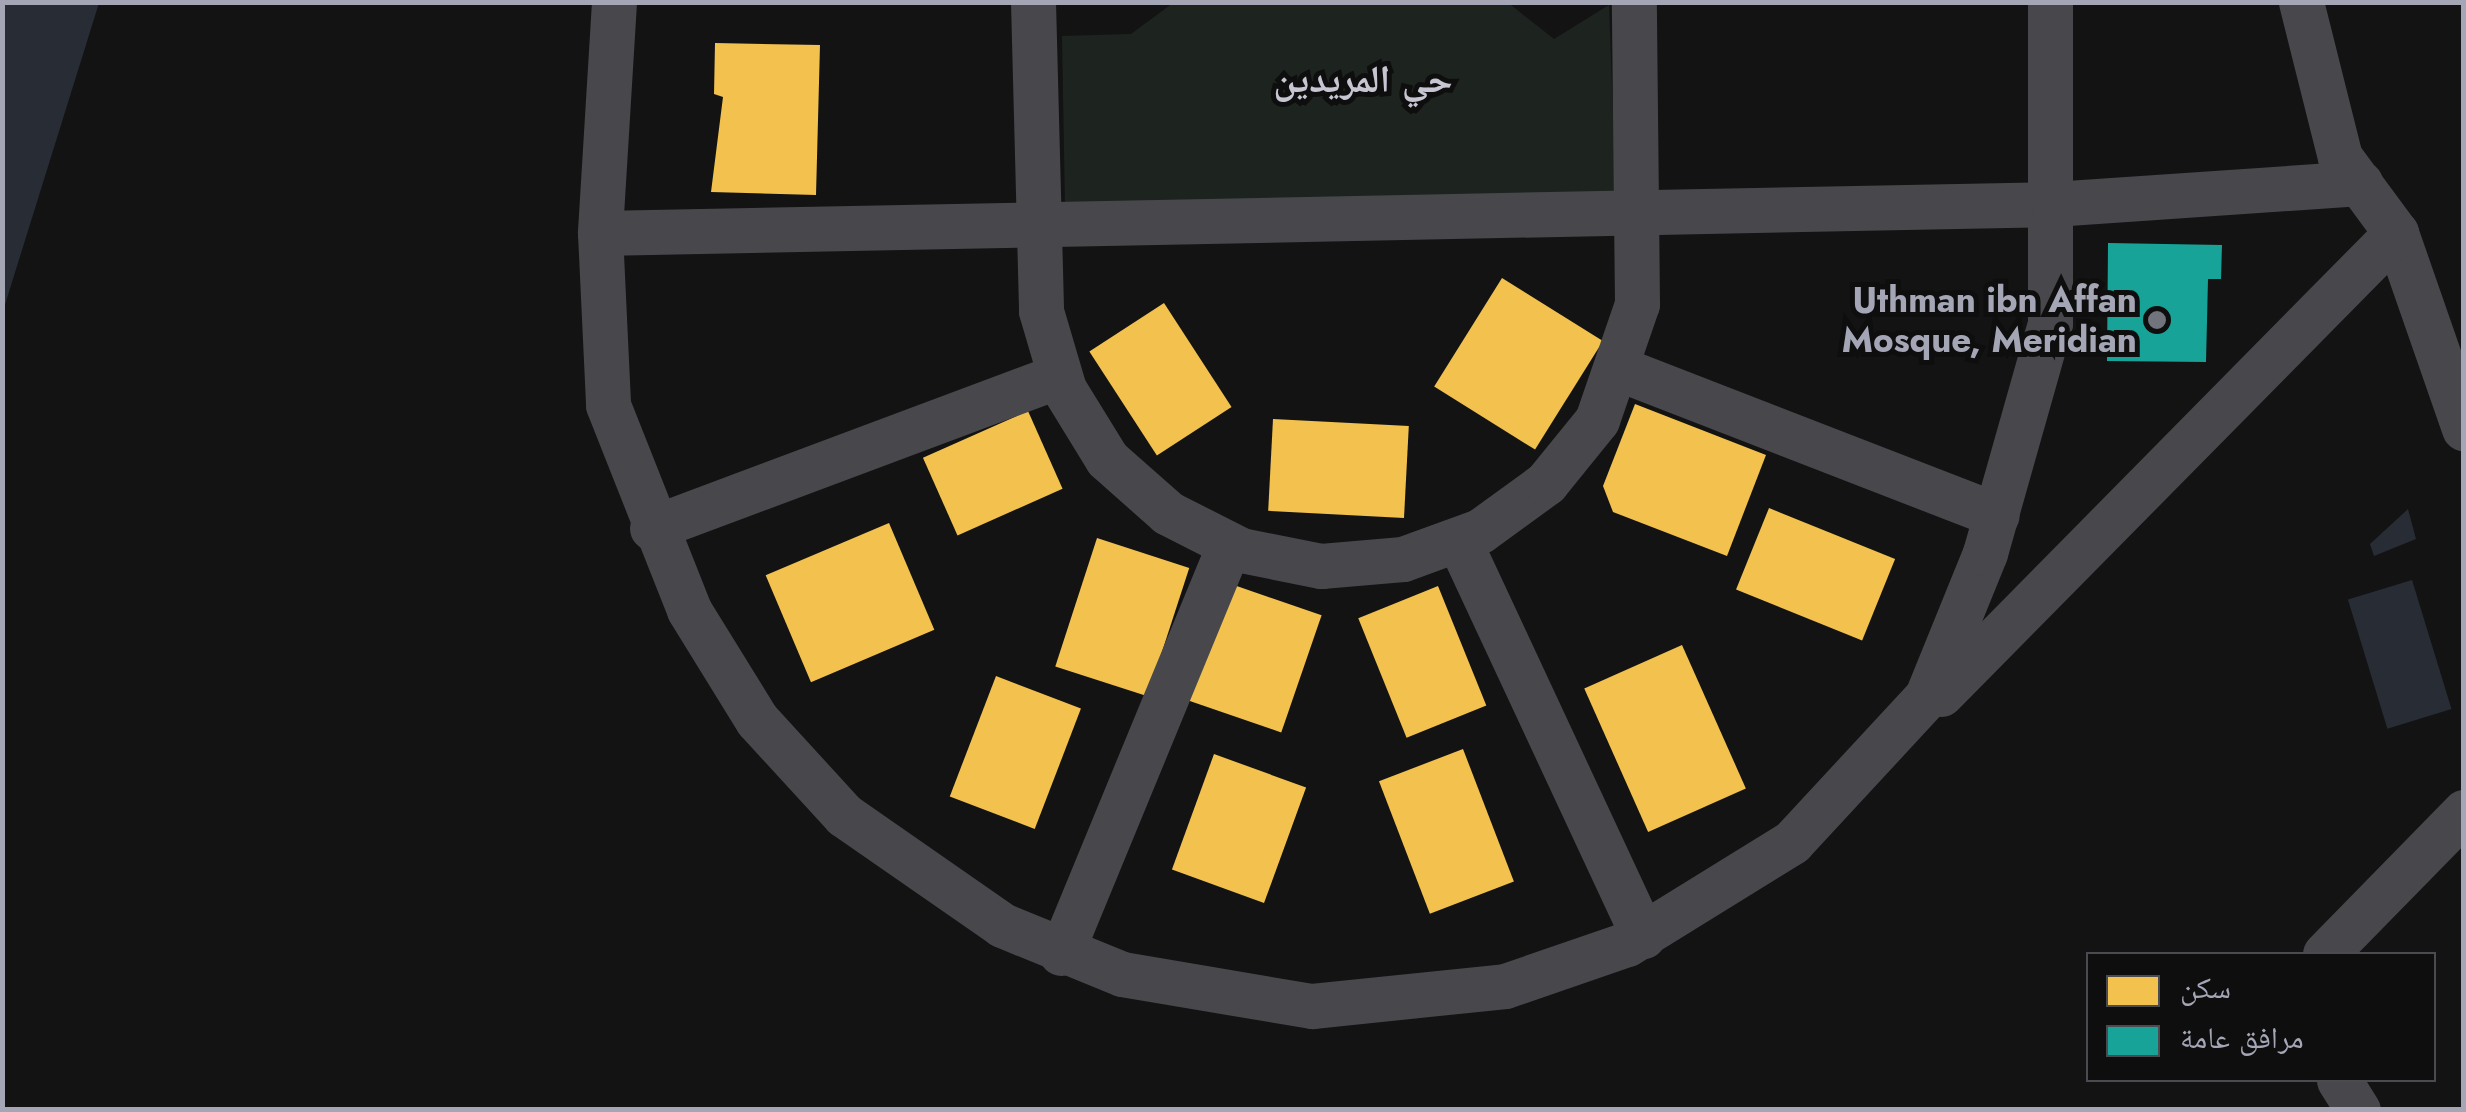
<!DOCTYPE html>
<meta charset="utf-8">
<style>
body{margin:0}
#map{position:relative;width:2466px;height:1112px;overflow:hidden;background:#131314;font-family:Jost,"Noto Naskh Arabic",sans-serif}
div>[style]{position:absolute}
.green>*{inset:0;background:#1d241f}
.water>*{inset:0;background:#272c35;transform-origin:0 0}
.homes>*{inset:0;background:#f2c14e;transform-origin:0 0}
.public>*{inset:0;background:#17a398}
.minor>*{height:45px;margin:-22.5px;padding:0 22.5px;transform-origin:22.5px;border-radius:22.5px;background:#48484c}
.dots>*{width:28px;height:28px;translate:-50% -50%;box-sizing:border-box;border:5px solid #0e0e0f;border-radius:50%}
span{translate:-50% -50%;white-space:nowrap;text-align:center;line-height:1.15;-webkit-text-stroke:10px #0e0e0f;paint-order:stroke}
.poi-label{font-size:35px;color:#a4a6b5;font-weight:700}
.right{translate:-100% -50%;text-align:right}
.neighbourhood-label{font-size:38px;color:#c5c6d1;font-weight:700}
.frame{position:absolute;inset:0;border:5px solid #a4a6b5;pointer-events:none}
.legend{position:absolute;left:2086px;top:952px;width:350px;height:130px;box-sizing:border-box;background:#0e0e0f;border:2px solid #4a4b51;margin:0;padding:12px 18px;list-style:none;font-size:30px;color:#a4a6b5}
.legend li{display:flex;align-items:center;gap:20px;height:50px}
.legend b{width:50px;border:2px solid #4a4b51}
</style>
<div id="map">
<div class="green">
<i style="clip-path:polygon(1507px 2px,1554px 39px,1609px 5px,1616px 197px,1065px 207px,1062px 36px,1131px 34px,1173px 3px)"></i>
</div>
<div class="water">
<i style="clip-path:polygon(3px 2px,99px 3px,3px 311px,2px 3px)"></i>
<i style="clip-path:polygon(2408px 509px,2416px 539px,2374px 556px,2370px 544px)"></i>
<i style="left:2412px;top:580px;width:135px;height:67px;rotate:73deg"></i>
</div>
<div class="homes">
<i style="clip-path:polygon(715px 43px,820px 45px,816px 195px,711px 192px,723px 97px,714px 94px)"></i>
<i style="left:1502px;top:278px;width:119px;height:128px;rotate:32deg"></i>
<i style="left:1164px;top:303px;width:124px;height:89px;rotate:57deg"></i>
<i style="clip-path:polygon(1635px 404px,1766px 455px,1727px 556px,1613px 512px,1603px 486px)"></i>
<i style="left:1028px;top:411px;width:85px;height:115px;rotate:66deg"></i>
<i style="left:1273px;top:419px;width:136px;height:92px;rotate:3deg"></i>
<i style="left:1769px;top:508px;width:136px;height:88px;rotate:22deg"></i>
<i style="left:889px;top:523px;width:116px;height:134px;rotate:67deg"></i>
<i style="left:1097px;top:538px;width:97px;height:135px;rotate:18deg"></i>
<i style="left:1228px;top:583px;width:99px;height:124px;rotate:19deg"></i>
<i style="left:1438px;top:586px;width:129px;height:86px;rotate:68deg"></i>
<i style="left:1682px;top:645px;width:157px;height:107px;rotate:66deg"></i>
<i style="left:996px;top:676px;width:91px;height:129px;rotate:21deg"></i>
<i style="left:1463px;top:749px;width:142px;height:90px;rotate:69deg"></i>
<i style="left:1214px;top:754px;width:98px;height:123px;rotate:20deg"></i>
</div>
<div class="public">
<i style="clip-path:polygon(2108px 243px,2222px 245px,2221px 279px,2208px 279px,2206px 362px,2107px 361px)"></i>
</div>
<div class="minor">
<i style="left:614px;top:2px;width:231px;rotate:93.5deg"></i>
<i style="left:600px;top:233px;width:172px;rotate:87.3deg"></i>
<i style="left:608px;top:405px;width:220px;rotate:68.4deg"></i>
<i style="left:689px;top:610px;width:129px;rotate:58.3deg"></i>
<i style="left:757px;top:720px;width:129px;rotate:47.5deg"></i>
<i style="left:844px;top:815px;width:193px;rotate:34.8deg"></i>
<i style="left:1002px;top:925px;width:130px;rotate:22.2deg"></i>
<i style="left:1122px;top:974px;width:193px;rotate:9.6deg"></i>
<i style="left:1312px;top:1006px;width:194px;rotate:-5.9deg"></i>
<i style="left:1505px;top:986px;width:129px;rotate:-19deg"></i>
<i style="left:1627px;top:944px;width:194px;rotate:-31.7deg"></i>
<i style="left:1792px;top:842px;width:199px;rotate:-47.2deg"></i>
<i style="left:1927px;top:696px;width:154px;rotate:-67.9deg"></i>
<i style="left:1985px;top:553px;width:239px;rotate:-74.2deg"></i>
<i style="left:2050px;top:323px;width:321px;rotate:-90deg"></i>
<i style="left:1033px;top:2px;width:309px;rotate:88.5deg"></i>
<i style="left:1041px;top:311px;width:81px;rotate:73.6deg"></i>
<i style="left:1064px;top:389px;width:82px;rotate:58.4deg"></i>
<i style="left:1107px;top:459px;width:81px;rotate:41.5deg"></i>
<i style="left:1168px;top:513px;width:82px;rotate:26.9deg"></i>
<i style="left:1241px;top:550px;width:82px;rotate:11.3deg"></i>
<i style="left:1321px;top:566px;width:82px;rotate:-4.9deg"></i>
<i style="left:1403px;top:559px;width:82px;rotate:-20deg"></i>
<i style="left:1480px;top:531px;width:82px;rotate:-36deg"></i>
<i style="left:1546px;top:483px;width:81px;rotate:-51deg"></i>
<i style="left:1597px;top:420px;width:123px;rotate:-71deg"></i>
<i style="left:1637px;top:304px;width:302px;rotate:-90.6deg"></i>
<i style="left:2301px;top:2px;width:160px;rotate:75.9deg"></i>
<i style="left:2340px;top:157px;width:94px;rotate:53.6deg"></i>
<i style="left:2396px;top:233px;width:207px;rotate:70.8deg"></i>
<i style="left:600px;top:233px;width:1453px;rotate:-1.14deg"></i>
<i style="left:2053px;top:204px;width:308px;rotate:-3.9deg"></i>
<i style="left:1620px;top:369px;width:404px;rotate:21.2deg"></i>
<i style="left:652px;top:528px;width:434px;rotate:-20.5deg"></i>
<i style="left:1459px;top:541px;width:436px;rotate:65deg"></i>
<i style="left:1941px;top:694px;width:648px;rotate:-45.38deg"></i>
<i style="left:1061px;top:953px;width:441px;rotate:-67.6deg"></i>
<i style="left:2325px;top:954px;width:199px;rotate:-45.6deg"></i>
<i style="left:2339px;top:1080px;width:36px;rotate:58deg"></i>
</div>
<div class="dots">
<i style="left:2157px;top:320px;background:#71737d"></i>
</div>
<div class="poi-label">
<span class="right" style="left:2137px;top:320px">Uthman ibn Affan<br>Mosque, Meridian</span>
</div>
<div class="neighbourhood-label">
<span style="left:1363px;top:79px">حي المريدين</span>
</div>
<div class="frame"></div>
<ul class="legend">
<li><b style="height:28px;background:#f2c14e"></b>سكن</li>
<li><b style="height:28px;background:#17a398"></b>مرافق عامة</li>
</ul>
</div>
